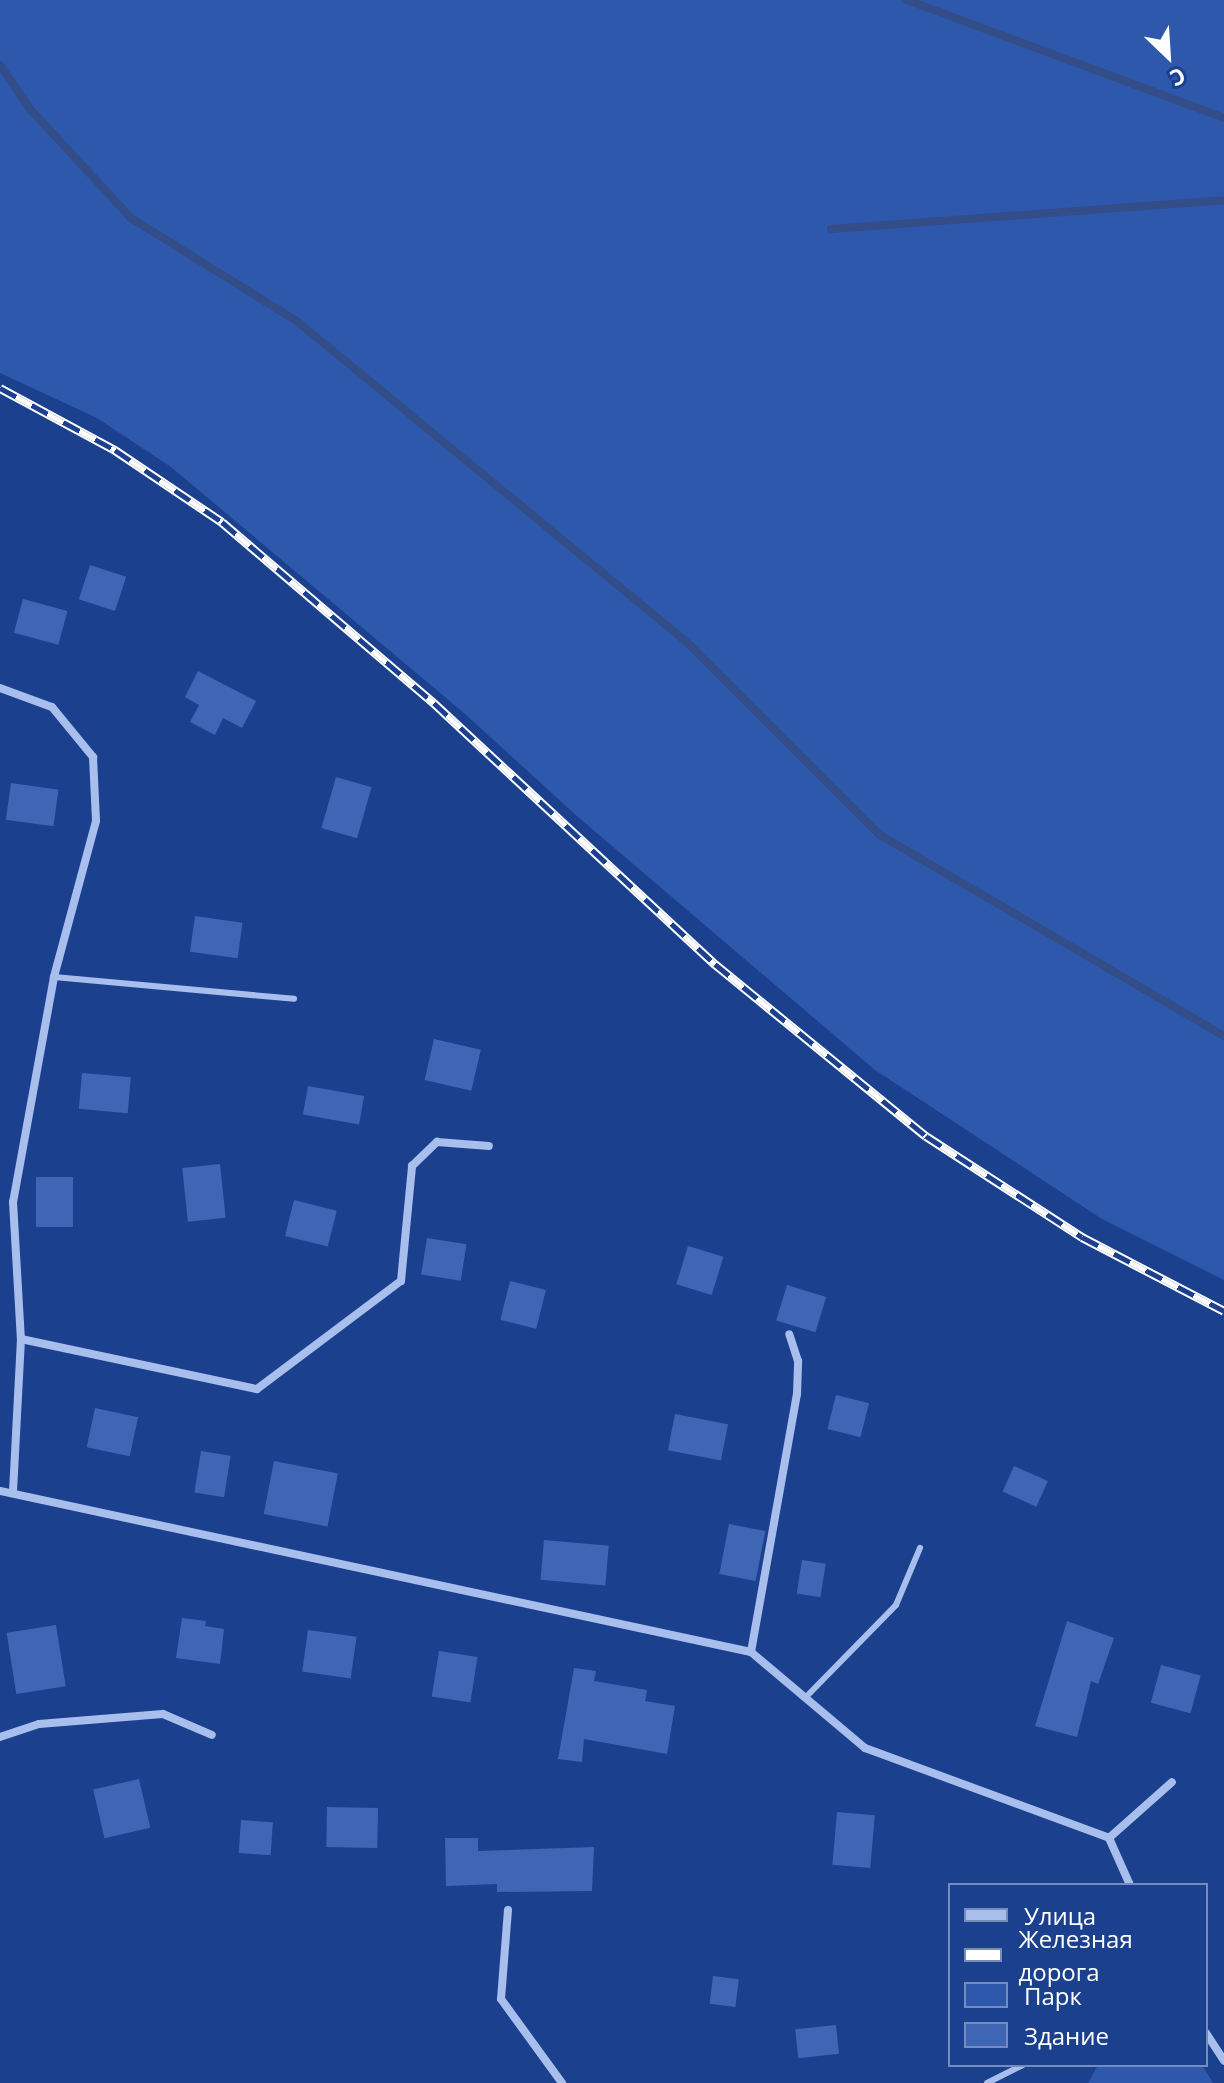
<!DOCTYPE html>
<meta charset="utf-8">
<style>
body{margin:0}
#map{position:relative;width:1224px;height:2083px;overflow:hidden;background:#1b408e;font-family:"Open Sans",sans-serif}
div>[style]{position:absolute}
.green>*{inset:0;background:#2e58ac}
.stream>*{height:8px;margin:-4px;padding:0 4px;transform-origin:4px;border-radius:4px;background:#324d87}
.building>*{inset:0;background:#3f66b4;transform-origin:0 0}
.lane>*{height:6px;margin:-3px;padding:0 3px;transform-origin:3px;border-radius:3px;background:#a8bfee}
.street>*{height:8px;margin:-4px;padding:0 4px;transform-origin:4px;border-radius:4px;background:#a8bfee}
.rail>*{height:9px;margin-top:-4.5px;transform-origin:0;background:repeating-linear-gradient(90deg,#1b408e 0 18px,#fff 0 36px);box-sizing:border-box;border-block:2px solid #fff}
span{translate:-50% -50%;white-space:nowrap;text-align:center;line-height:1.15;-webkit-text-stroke:7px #1b408e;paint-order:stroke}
.legend{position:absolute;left:948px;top:1883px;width:260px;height:184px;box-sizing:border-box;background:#1b408e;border:2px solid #768cbb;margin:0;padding:10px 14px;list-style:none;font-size:24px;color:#fff}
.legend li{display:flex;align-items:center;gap:16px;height:40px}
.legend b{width:40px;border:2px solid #768cbb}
.north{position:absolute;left:1128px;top:16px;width:80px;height:80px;-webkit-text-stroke:6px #1b408e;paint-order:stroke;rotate:155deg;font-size:22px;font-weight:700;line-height:32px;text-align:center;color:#fff}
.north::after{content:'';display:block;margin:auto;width:28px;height:36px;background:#fff;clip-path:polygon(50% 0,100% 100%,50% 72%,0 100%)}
</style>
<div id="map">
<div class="green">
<i style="clip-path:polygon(0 0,1224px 0,1224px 1280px,1102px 1219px,875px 1070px,578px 817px,464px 713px,171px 467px,97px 418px,0 373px)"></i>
<i style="clip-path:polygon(1098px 2065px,1202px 2065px,1213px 2083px,1088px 2083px)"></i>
</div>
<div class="stream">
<i style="left:907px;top:0;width:338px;rotate:20.4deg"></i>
<i style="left:0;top:65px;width:53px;rotate:55.7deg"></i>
<i style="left:30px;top:109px;width:149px;rotate:47.2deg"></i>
<i style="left:131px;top:218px;width:197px;rotate:31.9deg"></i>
<i style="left:298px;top:322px;width:507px;rotate:39.47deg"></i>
<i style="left:689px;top:644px;width:270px;rotate:45deg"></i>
<i style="left:880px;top:835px;width:398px;rotate:30.3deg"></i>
<i style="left:831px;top:229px;width:394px;rotate:-4.2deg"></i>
</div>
<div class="building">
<i style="left:90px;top:565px;width:38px;height:36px;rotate:18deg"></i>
<i style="left:23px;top:599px;width:46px;height:35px;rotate:15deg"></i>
<i style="clip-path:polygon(198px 671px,256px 701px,242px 728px,223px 718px,215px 735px,190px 722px,199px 705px,185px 697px)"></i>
<i style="left:336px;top:777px;width:37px;height:53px;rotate:16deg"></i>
<i style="left:11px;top:783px;width:48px;height:37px;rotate:8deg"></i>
<i style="left:195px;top:916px;width:48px;height:36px;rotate:8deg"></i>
<i style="left:434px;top:1039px;width:48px;height:42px;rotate:13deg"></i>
<i style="left:82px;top:1073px;width:49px;height:36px;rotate:5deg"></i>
<i style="left:308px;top:1086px;width:57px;height:29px;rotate:10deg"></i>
<i style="left:220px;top:1164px;width:54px;height:38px;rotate:84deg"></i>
<i style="left:36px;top:1177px;width:37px;height:50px"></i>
<i style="left:294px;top:1200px;width:44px;height:37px;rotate:14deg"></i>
<i style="left:427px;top:1238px;width:40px;height:37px;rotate:9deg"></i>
<i style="left:688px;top:1246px;width:37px;height:40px;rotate:17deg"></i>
<i style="left:510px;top:1281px;width:37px;height:40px;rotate:14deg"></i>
<i style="left:787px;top:1285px;width:41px;height:37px;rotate:17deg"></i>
<i style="left:836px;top:1395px;width:34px;height:35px;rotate:14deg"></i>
<i style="left:95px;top:1408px;width:44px;height:40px;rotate:12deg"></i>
<i style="left:675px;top:1414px;width:54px;height:37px;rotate:11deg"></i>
<i style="left:201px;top:1451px;width:30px;height:42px;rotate:9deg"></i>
<i style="left:274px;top:1461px;width:65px;height:54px;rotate:11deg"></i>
<i style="left:1014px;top:1466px;width:37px;height:28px;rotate:24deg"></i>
<i style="left:729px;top:1524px;width:37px;height:51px;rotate:11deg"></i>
<i style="left:544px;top:1540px;width:65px;height:40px;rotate:5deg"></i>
<i style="left:802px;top:1560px;width:24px;height:34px;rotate:9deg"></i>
<i style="clip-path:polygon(182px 1618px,206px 1621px,205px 1626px,224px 1629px,220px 1664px,176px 1658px)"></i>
<i style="clip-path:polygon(1067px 1621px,1114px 1638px,1098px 1684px,1091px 1681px,1077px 1737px,1035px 1726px)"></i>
<i style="left:56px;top:1625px;width:62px;height:50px;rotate:81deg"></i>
<i style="left:308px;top:1630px;width:49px;height:42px;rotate:8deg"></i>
<i style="left:439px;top:1651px;width:39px;height:46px;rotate:9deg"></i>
<i style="left:1161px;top:1665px;width:41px;height:39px;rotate:15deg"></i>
<i style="clip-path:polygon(574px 1668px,596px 1671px,594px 1681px,647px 1690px,645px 1701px,675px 1706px,667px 1754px,584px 1739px,582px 1762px,558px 1759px)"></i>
<i style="left:139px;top:1779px;width:50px;height:47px;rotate:77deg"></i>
<i style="left:327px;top:1807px;width:51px;height:40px;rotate:1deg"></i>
<i style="left:837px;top:1812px;width:38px;height:53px;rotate:5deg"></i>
<i style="left:241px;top:1820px;width:32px;height:33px;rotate:4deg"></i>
<i style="clip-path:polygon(445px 1838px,478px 1838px,478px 1851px,594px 1847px,592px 1891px,497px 1892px,497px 1884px,446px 1886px)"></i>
<i style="left:713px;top:1976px;width:26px;height:28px;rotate:7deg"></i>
<i style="left:836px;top:2025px;width:29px;height:41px;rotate:84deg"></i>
</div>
<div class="lane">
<i style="left:54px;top:977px;width:241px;rotate:5.2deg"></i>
<i style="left:805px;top:1698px;width:130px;rotate:-45.6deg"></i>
<i style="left:896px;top:1605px;width:62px;rotate:-67.2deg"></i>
<i style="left:987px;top:2083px;width:40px;rotate:-26.6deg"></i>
</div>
<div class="street">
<i style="left:0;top:688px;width:55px;rotate:20.1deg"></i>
<i style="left:52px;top:707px;width:65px;rotate:50.6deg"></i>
<i style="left:93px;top:757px;width:64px;rotate:87.3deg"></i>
<i style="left:96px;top:821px;width:162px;rotate:105.1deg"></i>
<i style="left:54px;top:977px;width:229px;rotate:100.3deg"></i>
<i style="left:13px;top:1202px;width:137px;rotate:86.7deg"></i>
<i style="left:21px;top:1339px;width:153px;rotate:93deg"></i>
<i style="left:21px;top:1339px;width:241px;rotate:12deg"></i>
<i style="left:257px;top:1389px;width:180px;rotate:-36.9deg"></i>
<i style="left:401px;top:1281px;width:116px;rotate:-84.5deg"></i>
<i style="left:412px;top:1166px;width:35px;rotate:-44deg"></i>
<i style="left:437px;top:1142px;width:52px;rotate:4.4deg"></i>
<i style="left:0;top:1491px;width:768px;rotate:12.1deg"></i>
<i style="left:751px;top:1652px;width:149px;rotate:40.1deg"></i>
<i style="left:865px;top:1748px;width:260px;rotate:20.2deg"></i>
<i style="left:1109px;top:1838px;width:84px;rotate:-41.6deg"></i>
<i style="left:751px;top:1652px;width:262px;rotate:-79.9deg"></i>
<i style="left:797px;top:1394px;width:33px;rotate:-88deg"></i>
<i style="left:798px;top:1361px;width:28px;rotate:-108deg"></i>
<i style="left:0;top:1737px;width:41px;rotate:-18.4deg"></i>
<i style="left:39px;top:1724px;width:124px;rotate:-4.6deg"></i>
<i style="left:163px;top:1714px;width:53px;rotate:23.2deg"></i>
<i style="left:1109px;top:1838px;width:51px;rotate:65.9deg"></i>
<i style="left:508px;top:1910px;width:89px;rotate:94.5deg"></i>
<i style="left:501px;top:1999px;width:104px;rotate:54deg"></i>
<i style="left:1206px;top:2033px;width:33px;rotate:57deg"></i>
</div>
<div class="rail">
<i style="left:0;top:388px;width:131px;rotate:28.3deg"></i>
<i style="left:115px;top:450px;width:129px;rotate:33.9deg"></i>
<i style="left:222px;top:522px;width:279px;rotate:40.5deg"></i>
<i style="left:434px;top:703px;width:384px;rotate:42.9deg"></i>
<i style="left:715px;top:964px;width:272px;rotate:39.2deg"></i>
<i style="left:926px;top:1136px;width:186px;rotate:32.9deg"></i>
<i style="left:1082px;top:1237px;width:160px;rotate:27.5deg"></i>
</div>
<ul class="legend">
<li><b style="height:10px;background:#a8bfee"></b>Улица</li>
<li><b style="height:10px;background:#fff"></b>Железная дорога</li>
<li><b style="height:22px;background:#2e58ac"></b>Парк</li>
<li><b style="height:22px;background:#3f66b4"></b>Здание</li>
</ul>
<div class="north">С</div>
</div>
